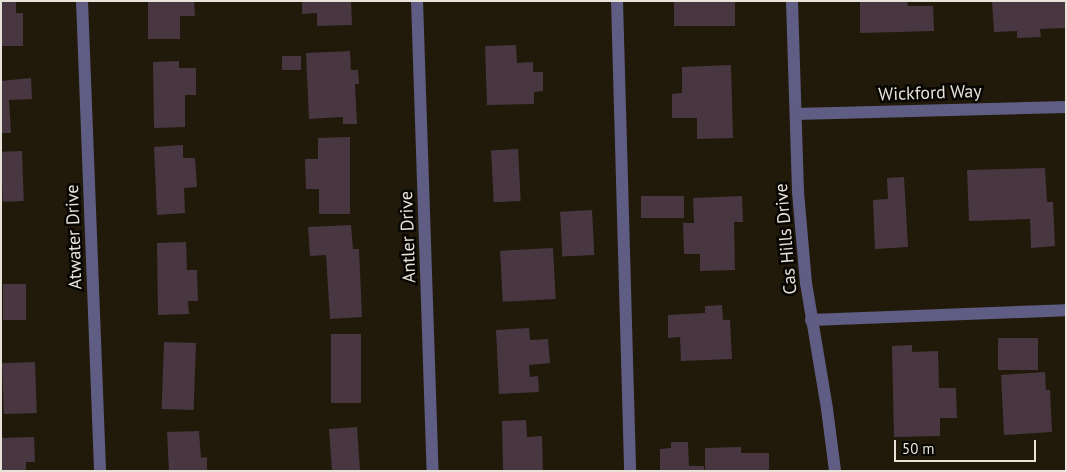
<!DOCTYPE html>
<style>
body{margin:0}
#map{position:relative;width:1067px;height:472px;overflow:hidden;background:#211a0a;font-family:"PT Sans",sans-serif}
div>[style]{position:absolute}
.building>*{inset:0;background:#483741;transform-origin:0 0}
.minor>*{height:12px;margin:-6px;padding:0 6px;transform-origin:6px;border-radius:6px;background:#5f5d83}
span{translate:-50% -50%;white-space:nowrap;text-align:center;line-height:1.15;-webkit-text-stroke:5px #080602;paint-order:stroke}
.street-label{font-size:18px;color:#e8e3d9}
.frame{position:absolute;inset:0;border:2px solid #e8e3d9;pointer-events:none}
.scale{position:absolute;left:894px;top:440px;width:142px;height:22px;box-sizing:border-box;border:2px solid #e8e3d9;border-top:0;padding-left:6px;font-size:15px;line-height:18px;white-space:nowrap;color:#e8e3d9;-webkit-text-stroke:4px #080602;paint-order:stroke}
</style>
<div id="map">
<div class="building">
<i style="clip-path:polygon(1px 1px,16px 1px,16px 13px,23px 13px,23px 46px,1px 46px)"></i>
<i style="clip-path:polygon(148px 1px,194px 1px,195px 16px,180px 16px,180px 39px,148px 39px)"></i>
<i style="clip-path:polygon(302px 1px,351px 1px,352px 25px,317px 26px,317px 13px,302px 14px)"></i>
<i style="left:674px;top:1px;width:61px;height:25px"></i>
<i style="clip-path:polygon(860px 1px,907px 1px,908px 6px,933px 6px,934px 31px,860px 33px)"></i>
<i style="clip-path:polygon(992px 1px,1065px 1px,1066px 28px,1040px 29px,1041px 37px,1017px 38px,1017px 31px,994px 32px)"></i>
<i style="clip-path:polygon(516px 45px,517px 63px,533px 62px,533px 72px,543px 72px,543px 91px,534px 92px,534px 104px,487px 105px,485px 46px)"></i>
<i style="clip-path:polygon(350px 51px,351px 70px,358px 70px,359px 84px,355px 84px,357px 124px,343px 124px,343px 117px,309px 119px,306px 53px)"></i>
<i style="left:282px;top:56px;width:19px;height:14px"></i>
<i style="clip-path:polygon(179px 61px,179px 68px,196px 68px,196px 95px,185px 95px,185px 127px,154px 128px,153px 62px)"></i>
<i style="clip-path:polygon(731px 65px,733px 138px,697px 139px,697px 118px,672px 118px,672px 94px,682px 93px,682px 67px)"></i>
<i style="clip-path:polygon(31px 78px,32px 99px,9px 100px,11px 133px,1px 133px,1px 81px)"></i>
<i style="clip-path:polygon(350px 137px,350px 214px,319px 214px,319px 189px,306px 189px,305px 159px,318px 159px,318px 138px)"></i>
<i style="clip-path:polygon(183px 145px,183px 158px,195px 158px,197px 187px,184px 188px,185px 213px,157px 215px,154px 147px)"></i>
<i style="left:518px;top:149px;width:52px;height:27px;rotate:87deg"></i>
<i style="left:22px;top:151px;width:50px;height:21px;rotate:88deg"></i>
<i style="clip-path:polygon(1045px 168px,1047px 202px,1053px 202px,1055px 246px,1031px 248px,1030px 219px,969px 221px,967px 170px)"></i>
<i style="clip-path:polygon(904px 177px,908px 247px,875px 249px,873px 200px,888px 199px,887px 178px)"></i>
<i style="left:641px;top:196px;width:43px;height:22px"></i>
<i style="clip-path:polygon(742px 196px,743px 222px,734px 222px,735px 270px,700px 271px,700px 254px,684px 254px,683px 223px,694px 223px,693px 198px)"></i>
<i style="left:592px;top:210px;width:45px;height:32px;rotate:87deg"></i>
<i style="clip-path:polygon(351px 225px,353px 249px,359px 249px,362px 317px,330px 319px,326px 255px,310px 256px,308px 227px)"></i>
<i style="clip-path:polygon(186px 242px,187px 270px,197px 270px,198px 301px,188px 301px,189px 314px,158px 315px,157px 243px)"></i>
<i style="left:553px;top:248px;width:51px;height:53px;rotate:87deg"></i>
<i style="left:3px;top:284px;width:23px;height:36px"></i>
<i style="clip-path:polygon(722px 305px,723px 320px,730px 320px,732px 359px,681px 361px,680px 337px,668px 338px,668px 315px,705px 313px,705px 306px)"></i>
<i style="clip-path:polygon(529px 328px,530px 340px,548px 339px,550px 363px,529px 365px,530px 377px,538px 376px,539px 392px,499px 394px,496px 330px)"></i>
<i style="left:331px;top:334px;width:30px;height:69px"></i>
<i style="left:998px;top:338px;width:40px;height:32px"></i>
<i style="left:164px;top:342px;width:32px;height:67px;rotate:2deg"></i>
<i style="clip-path:polygon(912px 345px,912px 352px,938px 351px,939px 388px,956px 388px,957px 418px,940px 418px,940px 436px,894px 437px,892px 346px)"></i>
<i style="left:35px;top:362px;width:51px;height:33px;rotate:88deg"></i>
<i style="clip-path:polygon(1045px 372px,1046px 390px,1050px 390px,1052px 432px,1004px 435px,1001px 375px)"></i>
<i style="clip-path:polygon(526px 420px,527px 437px,542px 436px,543px 471px,503px 471px,502px 421px)"></i>
<i style="left:357px;top:427px;width:44px;height:28px;rotate:86deg"></i>
<i style="clip-path:polygon(199px 431px,201px 458px,207px 457px,207px 471px,169px 471px,167px 432px)"></i>
<i style="clip-path:polygon(34px 437px,35px 462px,26px 462px,26px 471px,1px 471px,1px 438px)"></i>
<i style="clip-path:polygon(671px 442px,688px 442px,689px 466px,704px 466px,704px 471px,660px 471px,660px 449px,671px 448px)"></i>
<i style="clip-path:polygon(741px 447px,741px 453px,769px 453px,769px 471px,705px 471px,705px 448px)"></i>
</div>
<div class="minor">
<i style="left:82px;top:1px;width:470px;rotate:87.8deg"></i>
<i style="left:417px;top:1px;width:470px;rotate:88.1deg"></i>
<i style="left:617px;top:1px;width:470px;rotate:88.4deg"></i>
<i style="left:792px;top:1px;width:191px;rotate:88.2deg"></i>
<i style="left:798px;top:192px;width:91px;rotate:85deg"></i>
<i style="left:806px;top:283px;width:128px;rotate:80.5deg"></i>
<i style="left:827px;top:409px;width:63px;rotate:82.6deg"></i>
<i style="left:796px;top:114px;width:270px;rotate:-1.5deg"></i>
<i style="left:811px;top:320px;width:255px;rotate:-2.2deg"></i>
</div>
<div class="street-label">
<span style="left:930px;top:93px;rotate:-2deg">Wickford Way</span>
<span style="left:74px;top:237px;rotate:-92deg">Atwater Drive</span>
<span style="left:408px;top:237px;rotate:-92deg">Antler Drive</span>
<span style="left:786px;top:239px;rotate:-95deg">Cas Hills Drive</span>
</div>
<div class="frame"></div>
<div class="scale">50 m</div>
</div>
